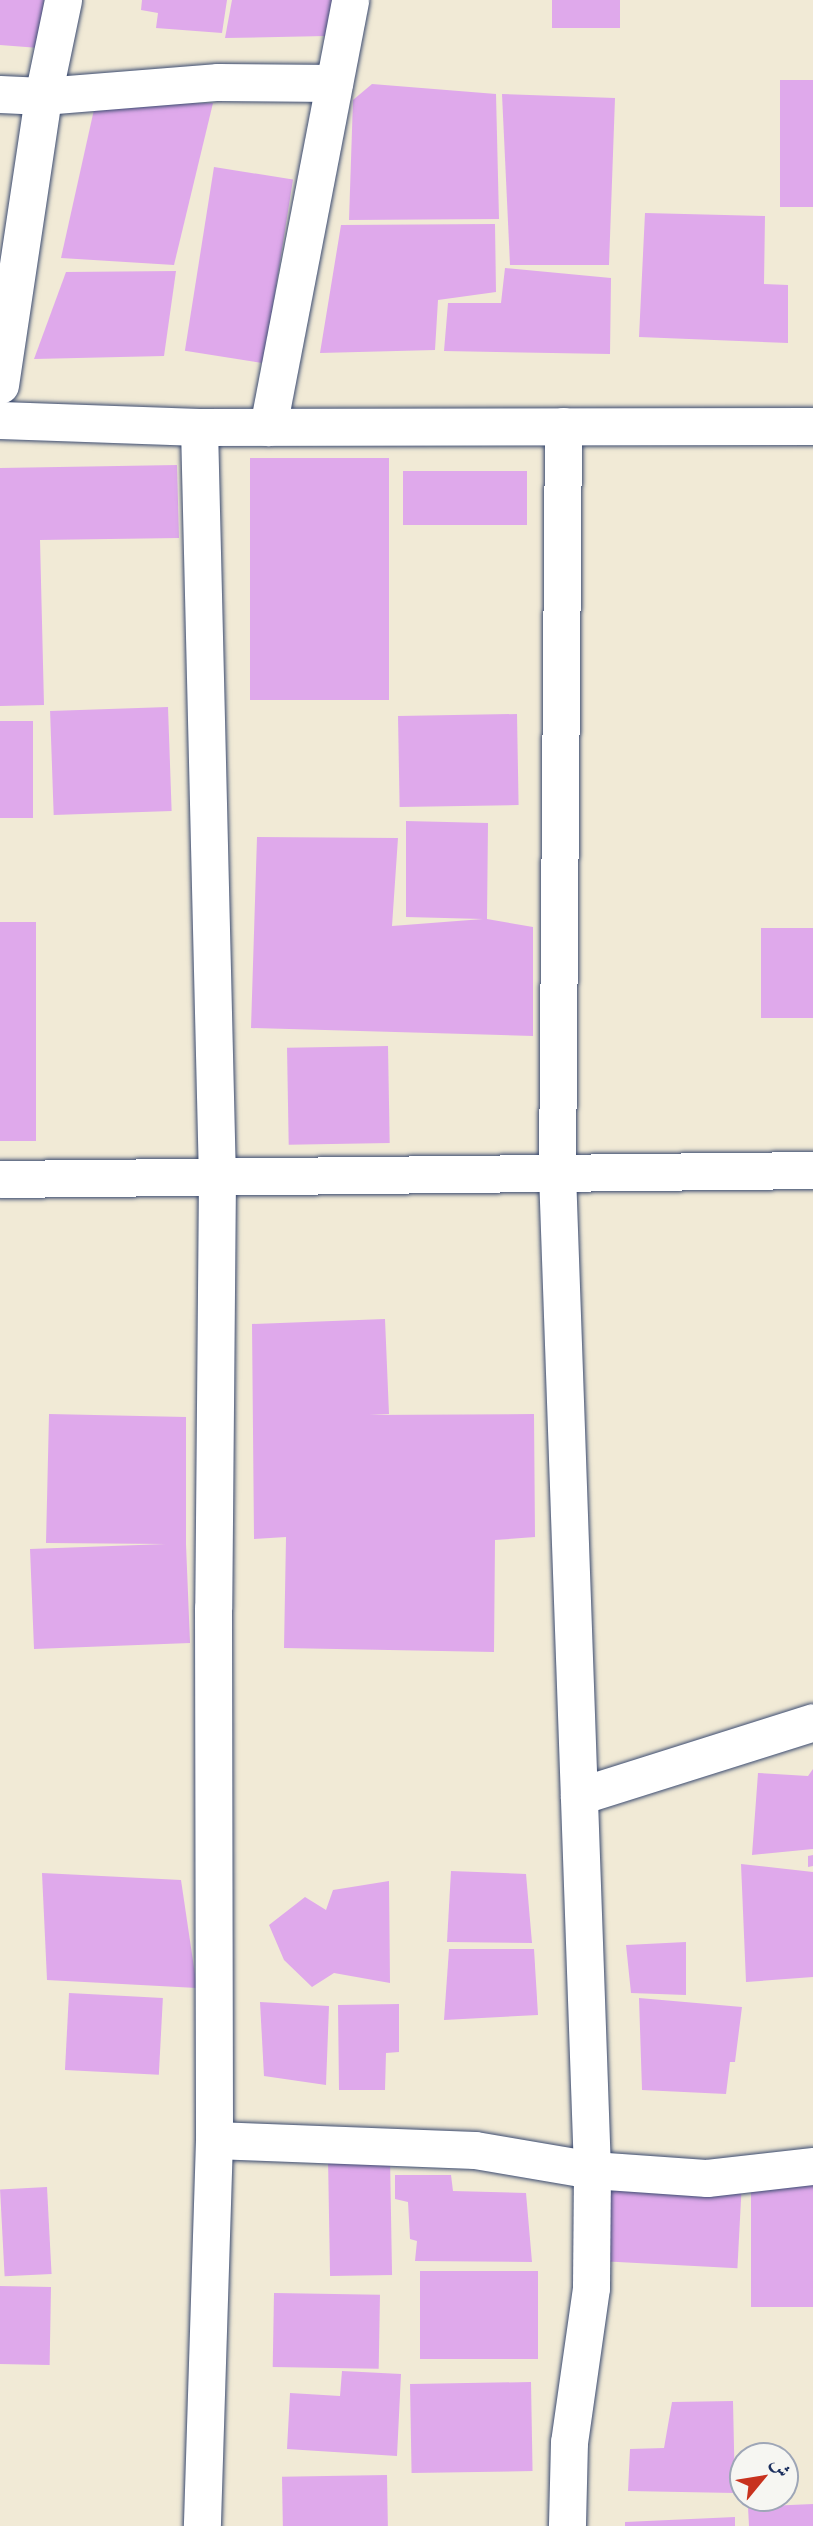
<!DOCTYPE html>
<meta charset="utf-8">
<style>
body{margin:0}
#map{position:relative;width:813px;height:2526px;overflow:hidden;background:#f1ead6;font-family:"IM FELL Great Primer",Amiri,serif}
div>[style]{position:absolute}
.building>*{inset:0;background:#dfa9eb;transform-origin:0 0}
.roads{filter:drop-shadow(0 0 2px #3b4b70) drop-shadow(0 0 2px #3b4b70)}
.minor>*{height:37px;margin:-18.5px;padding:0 18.5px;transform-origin:18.5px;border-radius:18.5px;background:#fff}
span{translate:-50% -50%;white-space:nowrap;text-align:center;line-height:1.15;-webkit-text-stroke:6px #f6f6f2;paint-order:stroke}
.north{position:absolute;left:729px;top:2442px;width:70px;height:70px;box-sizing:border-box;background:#f6f6f2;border:2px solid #9ea6b7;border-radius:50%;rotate:60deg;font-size:19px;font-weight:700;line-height:28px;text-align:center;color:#1b2f5e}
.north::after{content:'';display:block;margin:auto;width:24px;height:32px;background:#c8321e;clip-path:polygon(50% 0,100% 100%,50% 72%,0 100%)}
</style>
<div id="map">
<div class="building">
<i style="clip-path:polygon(0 0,44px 0,39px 48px,0 45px)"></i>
<i style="clip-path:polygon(142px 0,227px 0,222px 33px,156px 28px,158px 13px,141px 10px)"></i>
<i style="clip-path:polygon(232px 0,332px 0,326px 36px,225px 38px)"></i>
<i style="left:552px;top:0;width:68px;height:28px"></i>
<i style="left:813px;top:80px;width:127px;height:33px;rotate:90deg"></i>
<i style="clip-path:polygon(372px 84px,496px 94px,499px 219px,349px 220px,353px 100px)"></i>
<i style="clip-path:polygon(502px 94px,615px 98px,609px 265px,510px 265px)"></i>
<i style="clip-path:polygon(213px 103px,174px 265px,61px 258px,95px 105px)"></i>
<i style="left:214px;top:167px;width:80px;height:186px;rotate:9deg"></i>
<i style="clip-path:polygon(645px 213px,765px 216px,764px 284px,788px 285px,788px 343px,639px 337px)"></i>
<i style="clip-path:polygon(495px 224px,496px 292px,438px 300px,435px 350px,320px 353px,341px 225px)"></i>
<i style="clip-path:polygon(505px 268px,611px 278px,610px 354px,444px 351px,448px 303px,501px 303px)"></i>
<i style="clip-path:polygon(176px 271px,164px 356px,34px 359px,66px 272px)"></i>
<i style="left:250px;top:458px;width:139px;height:242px"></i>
<i style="clip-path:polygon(177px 465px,179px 538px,40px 540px,44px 705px,0 706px,0 468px)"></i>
<i style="left:403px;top:471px;width:124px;height:54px"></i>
<i style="left:168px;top:707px;width:104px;height:118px;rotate:88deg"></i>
<i style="left:517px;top:714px;width:91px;height:119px;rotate:89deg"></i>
<i style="left:0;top:721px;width:33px;height:97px"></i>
<i style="clip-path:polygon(406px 821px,488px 823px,487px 919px,533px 927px,533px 1036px,251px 1028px,257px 837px,398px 838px,392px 926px,483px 919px,406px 917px)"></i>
<i style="left:36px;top:922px;width:219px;height:36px;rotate:90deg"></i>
<i style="left:813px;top:928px;width:90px;height:52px;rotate:90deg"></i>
<i style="left:388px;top:1046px;width:97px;height:101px;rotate:89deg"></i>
<i style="clip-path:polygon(385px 1319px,389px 1414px,369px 1415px,534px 1414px,535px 1537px,495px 1540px,494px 1652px,284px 1648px,286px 1537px,254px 1539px,252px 1324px)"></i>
<i style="clip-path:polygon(49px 1414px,186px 1417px,186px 1544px,190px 1643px,34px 1649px,30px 1549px,166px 1544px,46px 1543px)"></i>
<i style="clip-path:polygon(813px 1769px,813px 1849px,752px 1855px,758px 1773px,808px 1776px)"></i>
<i style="clip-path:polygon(813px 1855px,813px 1866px,808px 1867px,808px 1856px)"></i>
<i style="clip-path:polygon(741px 1864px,813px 1872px,813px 1977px,746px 1982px)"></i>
<i style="clip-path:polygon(451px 1871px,526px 1874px,532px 1943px,447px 1942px)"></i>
<i style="clip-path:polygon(42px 1873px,181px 1880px,197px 1988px,47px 1980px)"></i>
<i style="clip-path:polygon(389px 1881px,390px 1983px,334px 1973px,312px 1987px,284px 1960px,269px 1925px,305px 1897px,326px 1910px,333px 1890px)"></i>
<i style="clip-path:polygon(686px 1942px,686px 1995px,631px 1993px,626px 1945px)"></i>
<i style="clip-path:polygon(449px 1949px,534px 1949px,538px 2015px,444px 2020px)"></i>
<i style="left:69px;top:1993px;width:94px;height:77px;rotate:3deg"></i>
<i style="clip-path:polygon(639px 1998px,742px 2007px,735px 2062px,730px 2062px,726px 2094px,642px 2090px)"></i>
<i style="clip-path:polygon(260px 2002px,329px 2006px,326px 2085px,264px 2076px)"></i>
<i style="clip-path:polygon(399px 2004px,399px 2052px,386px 2053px,385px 2090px,339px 2090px,338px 2005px)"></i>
<i style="left:390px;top:2157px;width:118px;height:62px;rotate:89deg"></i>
<i style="clip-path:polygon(395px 2175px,451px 2175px,453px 2191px,526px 2193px,532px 2262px,415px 2261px,417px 2241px,410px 2239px,408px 2202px,395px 2199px)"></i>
<i style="left:603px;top:2177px;width:139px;height:84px;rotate:3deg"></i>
<i style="left:813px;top:2183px;width:124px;height:62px;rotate:90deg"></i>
<i style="left:47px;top:2187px;width:87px;height:47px;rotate:87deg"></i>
<i style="left:420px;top:2271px;width:118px;height:88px"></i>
<i style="left:0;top:2286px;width:51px;height:78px;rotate:1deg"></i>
<i style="left:274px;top:2293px;width:106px;height:74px;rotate:1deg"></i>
<i style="clip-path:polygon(342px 2371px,401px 2374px,397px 2456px,287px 2449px,290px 2393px,340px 2396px)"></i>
<i style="left:531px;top:2382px;width:89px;height:121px;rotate:89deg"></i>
<i style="clip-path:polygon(733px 2401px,735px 2493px,628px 2491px,630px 2449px,664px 2448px,672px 2402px)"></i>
<i style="left:387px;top:2475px;width:51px;height:105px;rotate:89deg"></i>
<i style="clip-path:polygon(813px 2504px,813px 2526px,749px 2526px,748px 2507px)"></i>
<i style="clip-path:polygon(735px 2517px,735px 2526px,625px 2526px,625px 2522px)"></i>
</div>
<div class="roads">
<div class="minor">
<i style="left:0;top:94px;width:43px;rotate:2.7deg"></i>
<i style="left:43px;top:96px;width:176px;rotate:-4.6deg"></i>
<i style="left:218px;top:82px;width:116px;rotate:0.5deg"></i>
<i style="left:0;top:385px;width:292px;rotate:-81.5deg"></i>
<i style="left:43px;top:96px;width:98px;rotate:-78.2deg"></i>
<i style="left:0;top:420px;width:199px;rotate:2deg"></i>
<i style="left:199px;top:427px;width:614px;rotate:-0.09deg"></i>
<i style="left:563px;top:426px;width:747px;rotate:90.46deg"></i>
<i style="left:557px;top:1173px;width:998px;rotate:87.99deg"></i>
<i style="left:592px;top:2170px;width:118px;rotate:90.5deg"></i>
<i style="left:591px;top:2288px;width:156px;rotate:98.1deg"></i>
<i style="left:569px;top:2442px;width:84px;rotate:91.4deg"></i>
<i style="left:199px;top:427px;width:750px;rotate:88.63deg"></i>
<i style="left:217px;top:1177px;width:431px;rotate:90.5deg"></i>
<i style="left:213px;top:1608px;width:532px;rotate:89.89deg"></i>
<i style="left:214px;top:2140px;width:386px;rotate:91.8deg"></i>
<i style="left:268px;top:427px;width:435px;rotate:-79.1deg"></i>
<i style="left:0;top:1179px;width:813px;rotate:-0.63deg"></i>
<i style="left:579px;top:1796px;width:245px;rotate:-17.5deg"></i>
<i style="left:214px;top:2140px;width:261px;rotate:2.2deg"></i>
<i style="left:475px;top:2150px;width:119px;rotate:9.7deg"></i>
<i style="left:592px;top:2170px;width:115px;rotate:4deg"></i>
<i style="left:707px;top:2178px;width:107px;rotate:-6.5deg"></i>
</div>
</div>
<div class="north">ش</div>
</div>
